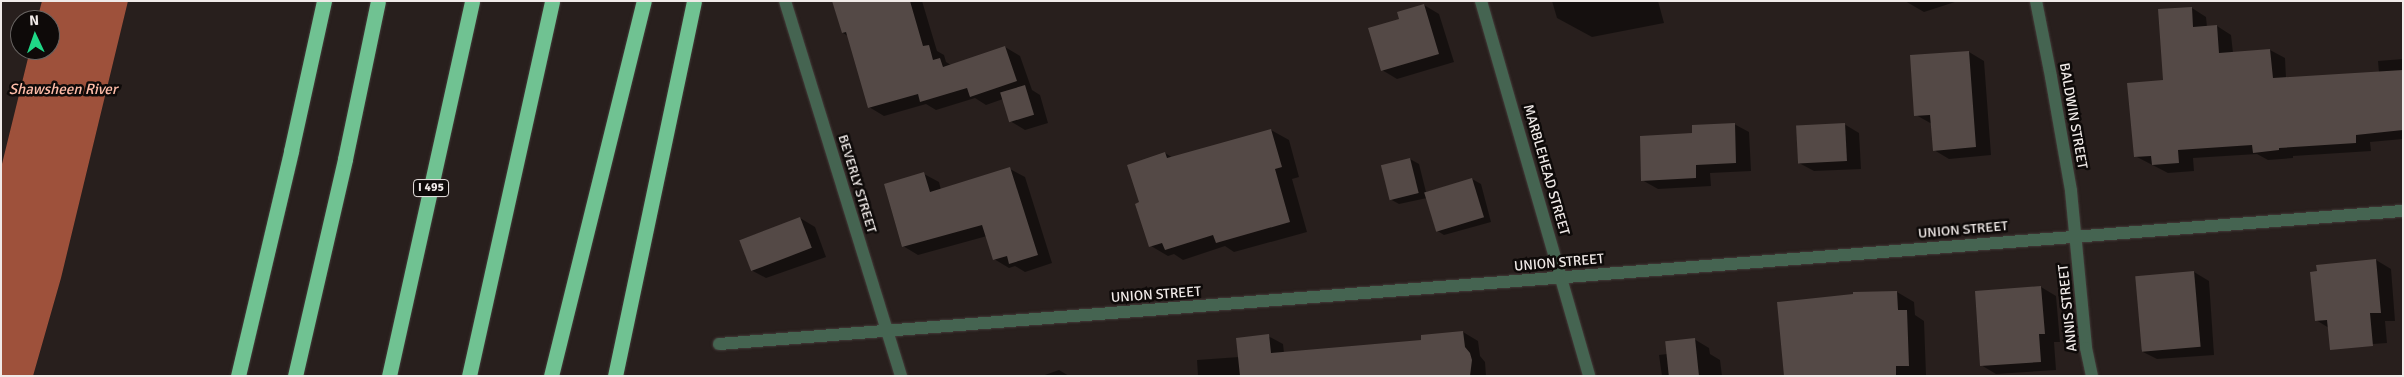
<!DOCTYPE html>
<style>
body{margin:0}
#map{position:relative;width:2404px;height:377px;overflow:hidden;background:#281f1d;font-family:Signika,sans-serif}
div>[style]{position:absolute}
.water>*{inset:0;background:#9e513b}
.shadow>*{inset:0;background:#0007}
.building>*{inset:0;background:#544946;transform-origin:0 0}
.roads{filter:drop-shadow(0 0 1px #443b39) drop-shadow(0 0 1px #443b39)}
.street>*{height:12px;margin:-6px;padding:0 6px;transform-origin:6px;border-radius:6px;background:#456451}
.highway>*{height:15px;margin:-7.5px;padding:0 7.5px;transform-origin:7.5px;border-radius:7.5px;background:#70c292}
span{translate:-50% -50%;white-space:nowrap;text-align:center;line-height:1.15;-webkit-text-stroke:5px #0e0a09;paint-order:stroke}
.shield-label span{padding:1px 4px;background:#0e0a09;border:1px solid;border-radius:4px;-webkit-text-stroke-width:0}
.shield-label{font-size:12px;color:#f0eae8;font-weight:700}
.street-label{font-size:14px;color:#f0eae8}
.water-label{font-size:15px;color:#febca8;font-style:italic}
.frame{position:absolute;inset:0;border:2px solid #f0eae8;pointer-events:none}
.north{position:absolute;left:10px;top:10px;width:50px;height:50px;box-sizing:border-box;background:#0e0a09;border:1px solid #686462;border-radius:50%;rotate:357deg;font-size:14px;font-weight:700;line-height:20px;text-align:center;color:#f0eae8}
.north::after{content:'';display:block;margin:auto;width:18px;height:22px;background:#1fd887;clip-path:polygon(50% 0,100% 100%,50% 72%,0 100%)}
</style>
<div id="map">
<div class="water">
<i style="clip-path:polygon(42px 1px,128px 1px,61px 278px,33px 376px,1px 376px,1px 168px,30px 50px,50px 50px,50px 20px,37px 20px)"></i>
</div>
<div class="shadow">
<i style="clip-path:polygon(834px 1px,922px 1px,937px 51px,944px 55px,946px 62px,951px 65px,1005px 47px,1020px 56px,1032px 90px,1040px 95px,1048px 123px,1025px 130px,1010px 121px,1003px 99px,986px 105px,975px 98px,936px 110px,926px 104px,884px 116px,869px 107px,848px 36px,843px 33px)"></i>
<i style="clip-path:polygon(1552px 1px,1658px 1px,1664px 23px,1592px 37px,1557px 18px)"></i>
<i style="clip-path:polygon(1905px 1px,1958px 1px,1924px 12px)"></i>
<i style="clip-path:polygon(1424px 5px,1439px 14px,1454px 62px,1397px 79px,1382px 70px,1400px 19px)"></i>
<i style="clip-path:polygon(2192px 8px,2206px 17px,2207px 27px,2217px 26px,2231px 35px,2233px 53px,2270px 50px,2285px 58px,2286px 78px,2379px 73px,2378px 61px,2403px 59px,2403px 139px,2370px 142px,2371px 151px,2293px 156px,2293px 158px,2268px 160px,2257px 154px,2193px 158px,2194px 171px,2168px 173px,2135px 156px)"></i>
<i style="clip-path:polygon(1969px 52px,1984px 61px,1991px 155px,1949px 159px,1934px 150px,1932px 124px,1916px 115px)"></i>
<i style="clip-path:polygon(1734px 124px,1749px 132px,1751px 171px,1710px 173px,1711px 186px,1658px 189px,1642px 180px,1693px 134px)"></i>
<i style="clip-path:polygon(1844px 124px,1859px 133px,1861px 169px,1814px 171px,1799px 163px)"></i>
<i style="clip-path:polygon(1271px 130px,1289px 140px,1299px 177px,1292px 179px,1307px 232px,1234px 252px,1225px 246px,1183px 260px,1174px 254px,1168px 256px,1151px 246px,1141px 203px,1165px 153px,1173px 158px)"></i>
<i style="clip-path:polygon(1410px 159px,1419px 164px,1426px 192px,1472px 179px,1481px 184px,1491px 222px,1444px 235px,1436px 230px,1427px 198px,1399px 204px,1390px 199px)"></i>
<i style="clip-path:polygon(1010px 169px,1025px 177px,1052px 263px,1025px 272px,1015px 266px,1009px 268px,994px 259px,987px 236px,918px 255px,903px 246px,924px 174px,939px 182px,941px 190px)"></i>
<i style="clip-path:polygon(800px 218px,815px 227px,826px 257px,766px 278px,751px 270px,740px 240px)"></i>
<i style="clip-path:polygon(2376px 260px,2391px 269px,2395px 321px,2385px 321px,2387px 343px,2345px 346px,2329px 328px,2316px 320px)"></i>
<i style="clip-path:polygon(2194px 272px,2209px 281px,2214px 355px,2157px 359px,2141px 351px)"></i>
<i style="clip-path:polygon(2041px 287px,2056px 296px,2060px 342px,2054px 342px,2056px 370px,1996px 374px,1981px 365px)"></i>
<i style="clip-path:polygon(1897px 292px,1914px 302px,1915px 315px,1924px 321px,1926px 375px,1786px 376px)"></i>
<i style="clip-path:polygon(1463px 332px,1478px 341px,1480px 356px,1485px 362px,1486px 376px,1198px 376px,1197px 360px,1239px 357px,1268px 336px,1283px 344px,1284px 353px,1423px 341px)"></i>
<i style="clip-path:polygon(1694px 339px,1709px 348px,1710px 354px,1720px 360px,1722px 376px,1662px 376px,1659px 355px,1667px 354px)"></i>
<i style="clip-path:polygon(1059px 370px,1069px 376px,1042px 376px)"></i>
</div>
<div class="building">
<i style="clip-path:polygon(832px 1px,910px 1px,923px 46px,929px 45px,933px 60px,940px 58px,943px 67px,1005px 46px,1017px 81px,970px 97px,967px 88px,920px 102px,918px 94px,868px 108px,846px 32px,842px 33px)"></i>
<i style="clip-path:polygon(1424px 4px,1439px 54px,1381px 71px,1368px 28px,1399px 19px,1397px 12px)"></i>
<i style="clip-path:polygon(2192px 7px,2193px 27px,2217px 25px,2219px 53px,2270px 49px,2273px 78px,2403px 70px,2403px 130px,2356px 135px,2356px 143px,2279px 148px,2279px 150px,2253px 153px,2252px 145px,2178px 150px,2179px 163px,2152px 165px,2151px 156px,2134px 157px,2127px 83px,2163px 80px,2158px 9px)"></i>
<i style="clip-path:polygon(1969px 51px,1976px 147px,1933px 151px,1930px 115px,1914px 116px,1910px 55px)"></i>
<i style="left:1025px;top:85px;width:31px;height:26px;rotate:73deg"></i>
<i style="clip-path:polygon(1735px 123px,1736px 163px,1696px 165px,1696px 178px,1641px 181px,1640px 136px,1692px 133px,1692px 125px)"></i>
<i style="left:1845px;top:123px;width:38px;height:49px;rotate:87deg"></i>
<i style="clip-path:polygon(1271px 129px,1282px 167px,1275px 169px,1290px 222px,1216px 243px,1213px 235px,1165px 250px,1162px 243px,1149px 247px,1135px 204px,1139px 202px,1127px 165px,1165px 152px,1167px 158px)"></i>
<i style="left:1410px;top:158px;width:36px;height:30px;rotate:76deg"></i>
<i style="clip-path:polygon(1010px 167px,1038px 255px,1009px 264px,1007px 256px,993px 260px,982px 225px,902px 247px,884px 184px,924px 172px,930px 192px)"></i>
<i style="left:1472px;top:178px;width:41px;height:50px;rotate:73deg"></i>
<i style="left:800px;top:217px;width:33px;height:65px;rotate:69deg"></i>
<i style="clip-path:polygon(2376px 259px,2381px 313px,2370px 313px,2373px 346px,2330px 350px,2327px 320px,2315px 321px,2310px 272px,2317px 271px,2316px 265px)"></i>
<i style="left:2194px;top:271px;width:76px;height:59px;rotate:85deg"></i>
<i style="clip-path:polygon(2041px 286px,2045px 334px,2039px 334px,2041px 362px,1980px 366px,1975px 291px)"></i>
<i style="clip-path:polygon(1897px 291px,1898px 310px,1907px 310px,1909px 366px,1896px 366px,1896px 376px,1784px 376px,1777px 302px,1853px 294px,1853px 292px)"></i>
<i style="clip-path:polygon(1463px 331px,1465px 347px,1470px 353px,1472px 360px,1470px 376px,1240px 376px,1236px 338px,1269px 334px,1271px 353px,1421px 340px,1421px 335px)"></i>
<i style="left:1695px;top:338px;width:38px;height:30px;rotate:84deg"></i>
</div>
<div class="roads">
<div class="street">
<i style="left:785px;top:1px;width:393px;rotate:72.8deg"></i>
<i style="left:1481px;top:1px;width:390px;rotate:73.9deg"></i>
<i style="left:2036px;top:1px;width:77px;rotate:78.8deg"></i>
<i style="left:2051px;top:77px;width:116px;rotate:80deg"></i>
<i style="left:2071px;top:191px;width:158px;rotate:84.5deg"></i>
<i style="left:2086px;top:348px;width:29px;rotate:78deg"></i>
<i style="left:719px;top:344px;width:1689px;rotate:-4.52deg"></i>
</div>
<div class="highway">
<i style="left:238px;top:376px;width:231px;rotate:-76.7deg"></i>
<i style="left:291px;top:151px;width:154px;rotate:-77.6deg"></i>
<i style="left:295px;top:376px;width:223px;rotate:-77deg"></i>
<i style="left:345px;top:159px;width:161px;rotate:-78.2deg"></i>
<i style="left:389px;top:376px;width:384px;rotate:-77.5deg"></i>
<i style="left:469px;top:376px;width:384px;rotate:-77.5deg"></i>
<i style="left:551px;top:376px;width:386px;rotate:-76.1deg"></i>
<i style="left:615px;top:376px;width:383px;rotate:-78.1deg"></i>
</div>
</div>
<div class="shield-label">
<span style="left:431px;top:188px">I 495</span>
</div>
<div class="street-label">
<span style="left:2073px;top:116px;rotate:80deg">BALDWIN STREET</span>
<span style="left:1546px;top:170px;rotate:74deg">MARBLEHEAD STREET</span>
<span style="left:857px;top:184px;rotate:73deg">BEVERLY STREET</span>
<span style="left:1963px;top:230px;rotate:-5deg">UNION STREET</span>
<span style="left:1559px;top:263px;rotate:-5deg">UNION STREET</span>
<span style="left:1156px;top:295px;rotate:-4deg">UNION STREET</span>
<span style="left:2068px;top:308px;rotate:-96deg">ANNIS STREET</span>
</div>
<div class="water-label">
<span style="left:63px;top:90px">Shawsheen River</span>
</div>
<div class="frame"></div>
<div class="north">N</div>
</div>
